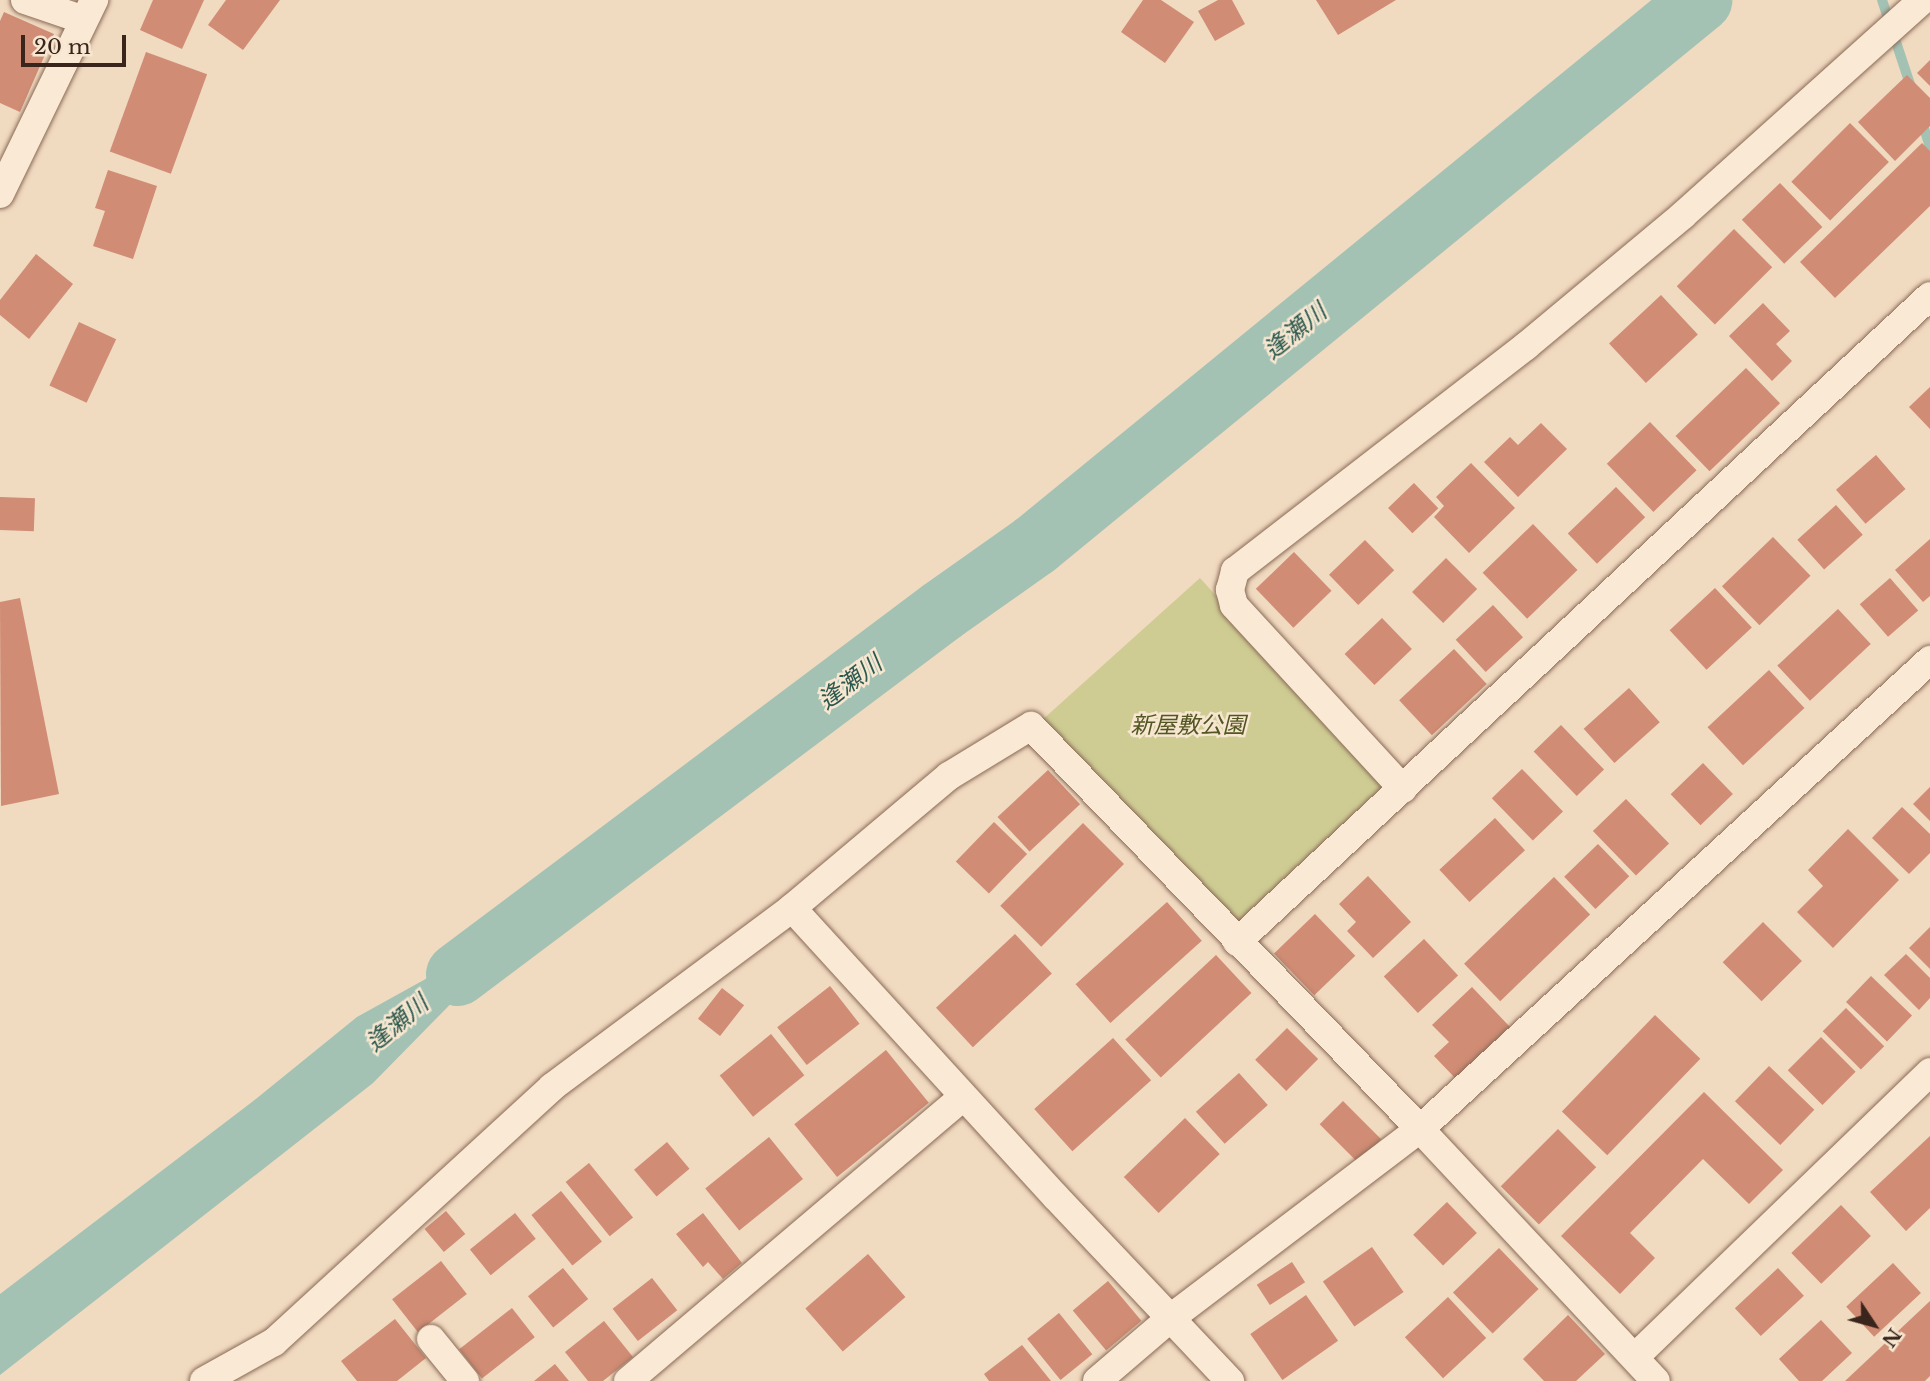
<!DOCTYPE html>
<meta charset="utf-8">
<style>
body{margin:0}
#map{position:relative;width:1930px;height:1381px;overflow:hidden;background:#f0dac0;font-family:"Libre Baskerville","Noto Sans JP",serif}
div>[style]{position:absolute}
.green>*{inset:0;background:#cecc93;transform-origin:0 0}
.water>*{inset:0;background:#a3c2b4}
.stream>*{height:10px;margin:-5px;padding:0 5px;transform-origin:5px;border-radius:5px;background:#a3c2b4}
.river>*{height:63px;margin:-31.5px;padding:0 31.5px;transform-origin:31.5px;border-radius:31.5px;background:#a3c2b4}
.building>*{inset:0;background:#d08c74;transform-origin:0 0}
.roads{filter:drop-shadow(0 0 2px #8a6a57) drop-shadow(0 0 2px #8a6a57)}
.street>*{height:28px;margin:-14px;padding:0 14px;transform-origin:14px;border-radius:14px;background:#fae9d4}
span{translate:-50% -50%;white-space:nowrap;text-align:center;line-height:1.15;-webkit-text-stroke:5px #f7e6d0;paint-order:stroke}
.park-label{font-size:23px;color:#515622;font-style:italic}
.water-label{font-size:24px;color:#2b594f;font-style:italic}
.north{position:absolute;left:1839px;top:1290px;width:70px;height:70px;-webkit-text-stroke:5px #f7e6d0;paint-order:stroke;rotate:126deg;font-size:19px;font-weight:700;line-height:28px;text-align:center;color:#39251c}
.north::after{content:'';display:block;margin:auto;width:24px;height:32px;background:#39251c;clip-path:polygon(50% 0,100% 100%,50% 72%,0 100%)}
.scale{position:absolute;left:21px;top:35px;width:105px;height:32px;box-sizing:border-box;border:4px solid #39251c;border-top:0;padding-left:9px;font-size:21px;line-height:24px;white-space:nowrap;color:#39251c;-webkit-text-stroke:5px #f7e6d0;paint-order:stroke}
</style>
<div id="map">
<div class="green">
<i style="left:1200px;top:578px;width:283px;height:218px;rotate:48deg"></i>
</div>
<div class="water">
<i style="clip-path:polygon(534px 919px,373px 1083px,0 1375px,0 1294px,252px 1102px,357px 1017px)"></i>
</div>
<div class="stream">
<i style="left:1882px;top:0;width:92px;rotate:71.6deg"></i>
<i style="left:1921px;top:119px;width:29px;rotate:72deg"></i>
</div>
<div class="river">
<i style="left:457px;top:974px;width:606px;rotate:-36.89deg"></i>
<i style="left:942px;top:610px;width:113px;rotate:-35.2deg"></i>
<i style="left:1034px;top:545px;width:861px;rotate:-39.29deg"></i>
</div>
<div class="building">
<i style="clip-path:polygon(153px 0,204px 0,182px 49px,140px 30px)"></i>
<i style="clip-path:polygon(226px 0,280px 0,243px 50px,208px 25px)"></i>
<i style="clip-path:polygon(1143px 0,1161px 0,1194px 22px,1165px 63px,1121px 32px)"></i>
<i style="clip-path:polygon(1218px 0,1232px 0,1245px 24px,1215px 41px,1198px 11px)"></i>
<i style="clip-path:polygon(1316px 0,1396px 0,1338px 35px)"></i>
<i style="clip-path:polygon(4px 12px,54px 34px,20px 112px,0 103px,0 21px)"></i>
<i style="left:146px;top:52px;width:65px;height:106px;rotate:20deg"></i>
<i style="clip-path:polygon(1930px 60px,1930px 86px,1917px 73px)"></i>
<i style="clip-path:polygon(1907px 75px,1930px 98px,1930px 126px,1895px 161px,1858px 122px)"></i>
<i style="left:1850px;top:123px;width:55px;height:83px;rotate:45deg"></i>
<i style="clip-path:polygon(1922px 143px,1930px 151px,1930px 206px,1835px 298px,1800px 262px)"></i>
<i style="clip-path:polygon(108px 170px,157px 186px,133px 259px,93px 246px,105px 211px,95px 208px)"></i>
<i style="left:1780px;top:183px;width:61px;height:53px;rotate:46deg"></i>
<i style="left:1734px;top:229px;width:54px;height:81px;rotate:45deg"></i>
<i style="clip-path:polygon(36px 254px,73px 284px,29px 339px,0 315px,0 300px)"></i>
<i style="left:1661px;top:295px;width:54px;height:71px;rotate:47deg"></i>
<i style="clip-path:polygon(1763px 303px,1790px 331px,1776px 344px,1792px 361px,1772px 381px,1729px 336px)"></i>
<i style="left:79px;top:322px;width:41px;height:70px;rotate:25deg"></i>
<i style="left:1746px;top:368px;width:49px;height:98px;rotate:46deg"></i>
<i style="clip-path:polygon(1930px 387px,1930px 429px,1909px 407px)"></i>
<i style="left:1650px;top:422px;width:67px;height:60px;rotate:46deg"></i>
<i style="clip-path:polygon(1541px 423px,1567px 449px,1518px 497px,1484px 462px,1510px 437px,1518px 445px)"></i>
<i style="left:1876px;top:455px;width:45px;height:53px;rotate:49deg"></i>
<i style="clip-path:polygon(1471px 463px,1515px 508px,1469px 553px,1434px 517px,1444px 506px,1436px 497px)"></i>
<i style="left:1414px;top:483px;width:35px;height:36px;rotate:46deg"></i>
<i style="left:1616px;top:487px;width:42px;height:67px;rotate:46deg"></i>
<i style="left:0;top:497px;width:35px;height:33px;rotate:2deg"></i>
<i style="left:1836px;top:505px;width:40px;height:52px;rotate:48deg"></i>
<i style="left:1533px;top:524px;width:64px;height:70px;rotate:46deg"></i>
<i style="left:1773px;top:537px;width:54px;height:71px;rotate:46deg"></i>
<i style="clip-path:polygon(1930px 539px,1930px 596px,1923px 602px,1895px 570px)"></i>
<i style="left:1365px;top:540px;width:42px;height:50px;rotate:46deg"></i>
<i style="left:1294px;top:552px;width:54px;height:53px;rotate:46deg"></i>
<i style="left:1446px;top:558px;width:44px;height:48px;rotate:45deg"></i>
<i style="left:1890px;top:578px;width:43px;height:40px;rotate:49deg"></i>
<i style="left:1715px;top:588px;width:54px;height:62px;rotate:47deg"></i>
<i style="clip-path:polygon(20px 598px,59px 794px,1px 806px,0 602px)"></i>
<i style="left:1493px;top:605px;width:44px;height:51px;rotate:47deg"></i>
<i style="left:1838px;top:609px;width:48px;height:83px;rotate:47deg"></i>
<i style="left:1382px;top:618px;width:43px;height:52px;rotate:46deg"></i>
<i style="left:1454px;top:649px;width:48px;height:75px;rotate:47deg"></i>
<i style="left:1769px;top:670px;width:52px;height:84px;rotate:47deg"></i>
<i style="left:1629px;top:688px;width:46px;height:61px;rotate:48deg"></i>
<i style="left:1561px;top:725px;width:62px;height:38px;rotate:46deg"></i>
<i style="left:1703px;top:763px;width:43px;height:45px;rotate:46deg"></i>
<i style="left:1522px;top:769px;width:59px;height:42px;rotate:46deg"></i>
<i style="left:1048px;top:770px;width:47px;height:69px;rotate:47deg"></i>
<i style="clip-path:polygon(1930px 787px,1930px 821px,1913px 804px)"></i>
<i style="left:1626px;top:799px;width:62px;height:46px;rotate:46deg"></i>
<i style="clip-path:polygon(1902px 807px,1930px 834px,1930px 853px,1909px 874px,1872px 838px)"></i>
<i style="left:1495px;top:818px;width:44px;height:76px;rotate:47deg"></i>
<i style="left:994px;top:822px;width:46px;height:55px;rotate:44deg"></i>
<i style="left:1083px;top:823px;width:58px;height:117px;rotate:45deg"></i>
<i style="clip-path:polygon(1848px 829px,1899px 880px,1833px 948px,1797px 912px,1823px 886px,1808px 870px)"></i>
<i style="left:1598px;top:844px;width:45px;height:47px;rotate:46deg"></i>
<i style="clip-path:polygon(1368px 876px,1411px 922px,1373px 958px,1347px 931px,1356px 922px,1339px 904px)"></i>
<i style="left:1554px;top:877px;width:52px;height:125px;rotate:46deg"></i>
<i style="left:1167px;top:902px;width:52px;height:123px;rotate:48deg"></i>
<i style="left:1315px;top:914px;width:58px;height:57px;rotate:46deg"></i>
<i style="left:1763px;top:922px;width:55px;height:57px;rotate:45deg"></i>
<i style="clip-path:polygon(1930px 927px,1930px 969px,1909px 948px)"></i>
<i style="left:1015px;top:934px;width:54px;height:108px;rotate:47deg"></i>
<i style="left:1424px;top:939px;width:50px;height:55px;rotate:47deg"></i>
<i style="clip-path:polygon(1906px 954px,1930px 978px,1930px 998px,1919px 1010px,1884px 975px)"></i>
<i style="left:1216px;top:955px;width:52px;height:124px;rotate:47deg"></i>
<i style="left:1871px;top:976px;width:57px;height:36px;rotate:44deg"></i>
<i style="left:830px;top:986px;width:48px;height:67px;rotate:52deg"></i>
<i style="clip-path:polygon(1472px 987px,1510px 1027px,1455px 1078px,1434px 1056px,1449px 1042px,1432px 1025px)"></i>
<i style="left:722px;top:988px;width:28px;height:39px;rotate:38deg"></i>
<i style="left:1846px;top:1008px;width:54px;height:33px;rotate:45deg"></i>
<i style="left:1655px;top:1015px;width:63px;height:134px;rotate:44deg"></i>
<i style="left:1287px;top:1028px;width:44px;height:45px;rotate:45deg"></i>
<i style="left:771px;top:1034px;width:53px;height:66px;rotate:51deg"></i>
<i style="left:1821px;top:1037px;width:49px;height:47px;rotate:45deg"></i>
<i style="left:1113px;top:1038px;width:57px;height:106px;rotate:48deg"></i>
<i style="left:886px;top:1050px;width:68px;height:118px;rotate:51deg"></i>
<i style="left:1769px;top:1066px;width:63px;height:49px;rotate:44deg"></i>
<i style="left:1239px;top:1073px;width:43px;height:58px;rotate:48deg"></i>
<i style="clip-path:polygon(1704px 1092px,1783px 1170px,1749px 1204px,1703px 1159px,1630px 1233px,1655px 1258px,1620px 1294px,1561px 1236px)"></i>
<i style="left:1343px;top:1101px;width:54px;height:33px;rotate:45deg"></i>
<i style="left:1185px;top:1118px;width:50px;height:85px;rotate:46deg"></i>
<i style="left:1558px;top:1129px;width:54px;height:81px;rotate:45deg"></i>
<i style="clip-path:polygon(1930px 1136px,1930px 1208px,1906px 1231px,1870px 1192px)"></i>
<i style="left:769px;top:1137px;width:54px;height:82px;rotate:51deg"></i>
<i style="left:667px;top:1142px;width:35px;height:43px;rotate:50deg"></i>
<i style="left:589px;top:1163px;width:70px;height:30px;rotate:51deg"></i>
<i style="left:561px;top:1191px;width:65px;height:38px;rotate:51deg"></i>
<i style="left:1447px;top:1202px;width:43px;height:47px;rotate:46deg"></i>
<i style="left:1841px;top:1205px;width:43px;height:69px;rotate:46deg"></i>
<i style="left:446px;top:1211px;width:30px;height:28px;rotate:50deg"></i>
<i style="left:515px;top:1213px;width:33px;height:58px;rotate:51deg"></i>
<i style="clip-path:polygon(703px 1213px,742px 1263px,723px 1279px,708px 1262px,703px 1267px,676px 1234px)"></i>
<i style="left:1372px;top:1247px;width:55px;height:60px;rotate:55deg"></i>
<i style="left:1499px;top:1248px;width:57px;height:64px;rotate:46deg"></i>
<i style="left:868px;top:1254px;width:57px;height:83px;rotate:49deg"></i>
<i style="left:441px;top:1261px;width:42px;height:62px;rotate:52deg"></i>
<i style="left:1292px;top:1262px;width:24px;height:42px;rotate:57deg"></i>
<i style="left:1893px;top:1263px;width:41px;height:64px;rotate:47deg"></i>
<i style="left:563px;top:1268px;width:40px;height:45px;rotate:51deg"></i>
<i style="left:1778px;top:1268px;width:38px;height:59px;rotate:47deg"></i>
<i style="left:652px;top:1278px;width:41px;height:50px;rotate:52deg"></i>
<i style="left:1108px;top:1281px;width:52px;height:46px;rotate:50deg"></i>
<i style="left:1306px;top:1295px;width:56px;height:68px;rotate:55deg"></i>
<i style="left:1448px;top:1297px;width:56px;height:59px;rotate:47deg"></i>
<i style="clip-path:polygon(1930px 1301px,1930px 1376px,1925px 1381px,1845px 1381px)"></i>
<i style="left:512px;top:1308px;width:37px;height:67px;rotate:52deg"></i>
<i style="left:1059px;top:1313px;width:53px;height:41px;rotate:51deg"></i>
<i style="clip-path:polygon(1568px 1315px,1605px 1354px,1576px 1381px,1544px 1381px,1523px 1359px)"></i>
<i style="clip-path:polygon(395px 1319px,426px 1358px,397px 1381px,357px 1381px,341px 1361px)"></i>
<i style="clip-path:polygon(1821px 1320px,1852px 1353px,1822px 1381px,1799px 1381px,1779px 1359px)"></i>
<i style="clip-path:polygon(604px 1321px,633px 1357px,603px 1381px,588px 1381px,565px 1352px)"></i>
<i style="clip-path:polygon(1022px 1345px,1051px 1381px,989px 1381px,984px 1374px)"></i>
<i style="clip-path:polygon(555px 1364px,569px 1381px,534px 1381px)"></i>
</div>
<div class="roads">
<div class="street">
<i style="left:25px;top:0;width:62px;rotate:18.7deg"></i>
<i style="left:0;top:194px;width:216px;rotate:-64.1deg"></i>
<i style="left:1403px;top:789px;width:250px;rotate:-132.6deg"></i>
<i style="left:1234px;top:605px;width:16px;rotate:-105deg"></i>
<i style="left:1230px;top:590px;width:20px;rotate:-75deg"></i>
<i style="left:1235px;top:571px;width:368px;rotate:-37.7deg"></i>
<i style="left:1526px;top:346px;width:204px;rotate:-39.8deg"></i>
<i style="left:1683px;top:215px;width:322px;rotate:-41.9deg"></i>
<i style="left:792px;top:908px;width:390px;rotate:47.6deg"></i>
<i style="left:1055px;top:1196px;width:255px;rotate:46.6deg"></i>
<i style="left:1237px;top:942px;width:947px;rotate:-42.99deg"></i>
<i style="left:431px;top:1339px;width:54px;rotate:51deg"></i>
<i style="left:1635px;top:1357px;width:410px;rotate:-44deg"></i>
<i style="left:204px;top:1381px;width:80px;rotate:-29.1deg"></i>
<i style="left:274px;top:1342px;width:377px;rotate:-42.5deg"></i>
<i style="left:552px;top:1087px;width:299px;rotate:-36.7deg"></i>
<i style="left:792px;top:908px;width:205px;rotate:-40.1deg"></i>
<i style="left:949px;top:776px;width:96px;rotate:-31.4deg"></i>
<i style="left:1031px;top:726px;width:560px;rotate:46.01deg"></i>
<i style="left:1420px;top:1129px;width:345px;rotate:46.9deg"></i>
<i style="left:628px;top:1381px;width:439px;rotate:-40.3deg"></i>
<i style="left:1097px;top:1381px;width:99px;rotate:-40.5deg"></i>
<i style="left:1172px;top:1317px;width:311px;rotate:-37.2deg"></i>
<i style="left:1420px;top:1129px;width:693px;rotate:-42.6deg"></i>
</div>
</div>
<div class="park-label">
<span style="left:1188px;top:725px">新屋敷公園</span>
</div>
<div class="water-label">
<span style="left:1295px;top:331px;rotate:-39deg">逢瀬川</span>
<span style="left:850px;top:682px;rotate:-37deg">逢瀬川</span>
<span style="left:397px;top:1023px;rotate:-40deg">逢瀬川</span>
</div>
<div class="north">N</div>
<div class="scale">20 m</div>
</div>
